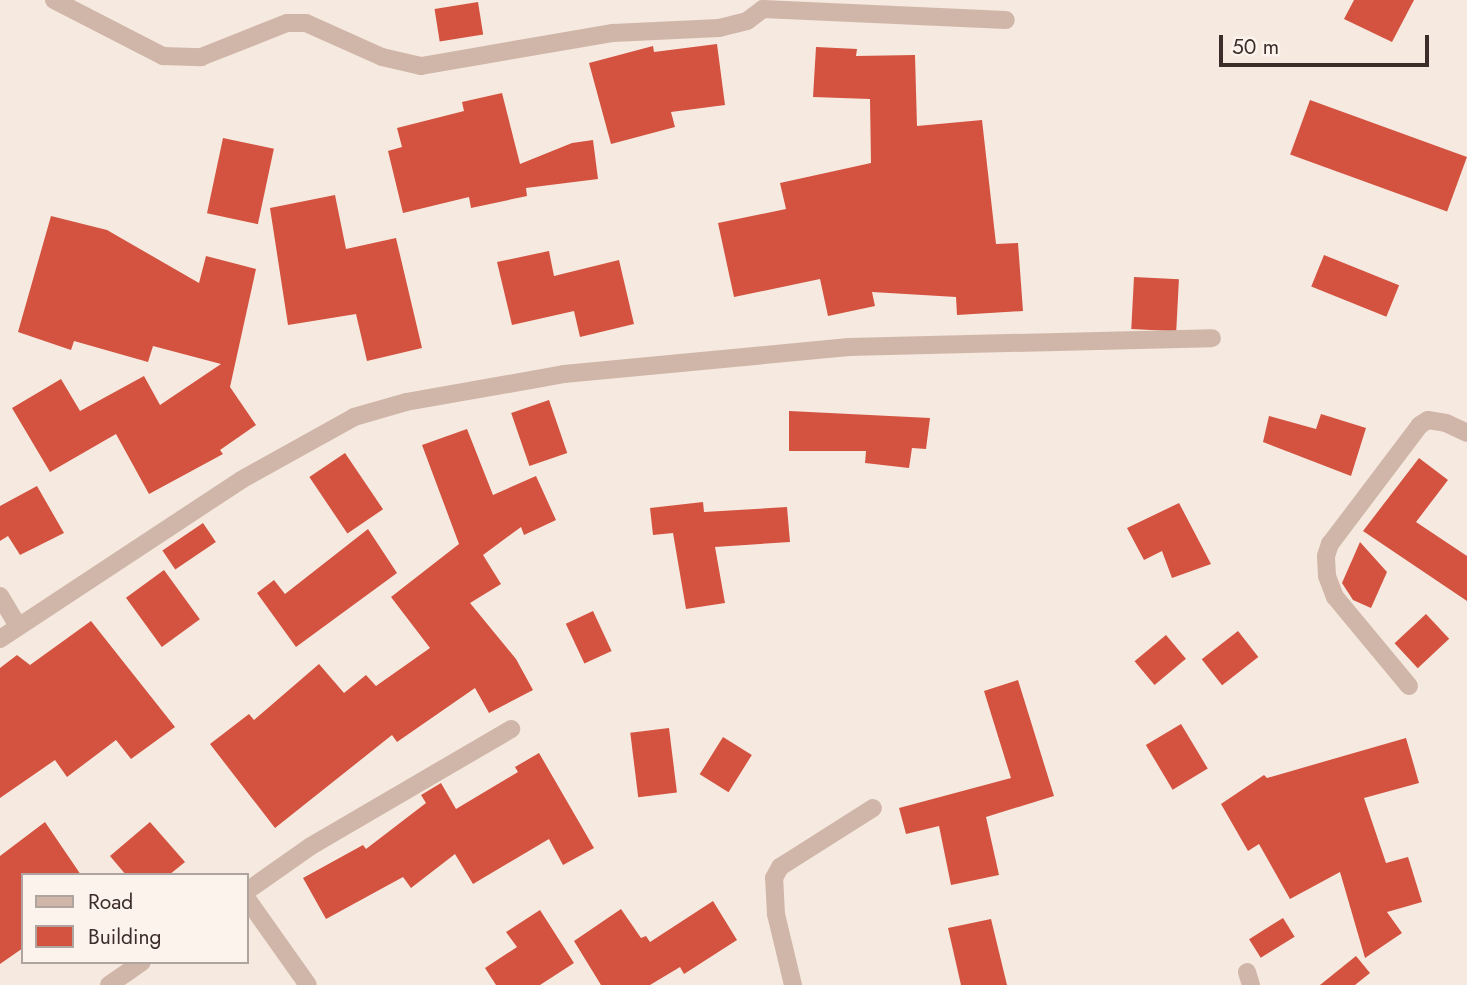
<!DOCTYPE html>
<style>
body{margin:0}
#map{position:relative;width:1467px;height:985px;overflow:hidden;background:#f6e9df;font-family:Jost,sans-serif}
div>[style]{position:absolute}
.building>*{inset:0;background:#d35340;transform-origin:0 0}
.street>*{height:18px;margin:-9px;padding:0 9px;transform-origin:9px;border-radius:9px;background:#d0b6a9}
span{translate:-50% -50%;white-space:nowrap;text-align:center;line-height:1.15;-webkit-text-stroke:5px #fcf3ed;paint-order:stroke}
.legend{position:absolute;left:21px;top:873px;width:228px;height:91px;box-sizing:border-box;background:#fcf3ed;border:2px solid #afa49f;margin:0;padding:9px 12px;list-style:none;font-size:21px;color:#3c2d2a}
.legend li{display:flex;align-items:center;gap:14px;height:35px}
.legend b{width:35px;border:2px solid #afa49f}
.scale{position:absolute;left:1219px;top:35px;width:210px;height:32px;box-sizing:border-box;border:4px solid #3c2d2a;border-top:0;padding-left:9px;font-size:21px;line-height:24px;white-space:nowrap;color:#3c2d2a;-webkit-text-stroke:5px #fcf3ed;paint-order:stroke}
</style>
<div id="map">
<div class="building">
<i style="clip-path:polygon(1354px 0,1414px 0,1392px 42px,1344px 19px)"></i>
<i style="left:478px;top:2px;width:33px;height:44px;rotate:81deg"></i>
<i style="clip-path:polygon(717px 44px,725px 105px,671px 112px,675px 127px,611px 144px,589px 63px,653px 46px,654px 52px)"></i>
<i style="clip-path:polygon(816px 47px,857px 49px,856px 56px,915px 55px,917px 126px,982px 120px,996px 244px,1018px 243px,1023px 311px,957px 315px,956px 297px,872px 292px,875px 306px,828px 316px,820px 279px,734px 297px,718px 223px,786px 209px,780px 183px,871px 163px,870px 99px,813px 97px)"></i>
<i style="clip-path:polygon(502px 93px,520px 164px,572px 143px,593px 140px,598px 179px,526px 188px,527px 196px,471px 208px,469px 197px,403px 213px,388px 151px,402px 147px,397px 128px,464px 111px,462px 102px)"></i>
<i style="left:1310px;top:100px;width:167px;height:58px;rotate:20deg"></i>
<i style="left:223px;top:138px;width:52px;height:77px;rotate:12deg"></i>
<i style="clip-path:polygon(335px 195px,346px 249px,396px 238px,422px 348px,367px 361px,356px 314px,288px 325px,270px 208px)"></i>
<i style="clip-path:polygon(51px 216px,107px 230px,199px 283px,206px 256px,256px 269px,230px 387px,256px 425px,220px 450px,223px 454px,149px 494px,116px 434px,50px 472px,12px 408px,61px 379px,80px 411px,144px 376px,160px 405px,221px 364px,153px 346px,148px 362px,74px 341px,71px 350px,18px 332px)"></i>
<i style="clip-path:polygon(549px 251px,554px 276px,619px 260px,634px 324px,580px 337px,574px 311px,512px 325px,497px 262px)"></i>
<i style="left:1324px;top:255px;width:81px;height:34px;rotate:22deg"></i>
<i style="left:1134px;top:277px;width:45px;height:52px;rotate:3deg"></i>
<i style="left:549px;top:400px;width:56px;height:40px;rotate:71deg"></i>
<i style="clip-path:polygon(789px 411px,930px 418px,926px 449px,912px 448px,909px 468px,865px 463px,866px 451px,789px 451px)"></i>
<i style="clip-path:polygon(1321px 414px,1366px 428px,1351px 476px,1263px 442px,1269px 416px,1316px 429px)"></i>
<i style="clip-path:polygon(467px 429px,493px 495px,536px 476px,556px 520px,524px 535px,521px 527px,483px 555px,501px 584px,470px 603px,516px 659px,533px 690px,489px 713px,475px 688px,397px 742px,392px 735px,275px 828px,210px 744px,249px 714px,254px 720px,319px 664px,344px 693px,366px 675px,376px 686px,430px 648px,391px 597px,459px 544px,422px 445px)"></i>
<i style="left:345px;top:453px;width:68px;height:43px;rotate:56deg"></i>
<i style="clip-path:polygon(1419px 458px,1448px 480px,1416px 522px,1467px 556px,1467px 601px,1363px 531px)"></i>
<i style="clip-path:polygon(37px 486px,64px 533px,20px 555px,8px 536px,0 541px,0 506px)"></i>
<i style="clip-path:polygon(703px 502px,704px 512px,787px 507px,790px 542px,715px 547px,725px 603px,686px 609px,673px 533px,653px 535px,650px 508px)"></i>
<i style="clip-path:polygon(1179px 503px,1211px 564px,1172px 578px,1162px 551px,1144px 560px,1127px 528px)"></i>
<i style="left:203px;top:523px;width:23px;height:49px;rotate:56deg"></i>
<i style="clip-path:polygon(368px 529px,397px 573px,296px 647px,257px 593px,274px 580px,285px 594px)"></i>
<i style="clip-path:polygon(1360px 542px,1387px 572px,1371px 608px,1353px 600px,1342px 583px)"></i>
<i style="left:164px;top:570px;width:61px;height:47px;rotate:54deg"></i>
<i style="left:593px;top:611px;width:44px;height:30px;rotate:65deg"></i>
<i style="left:1426px;top:614px;width:34px;height:43px;rotate:47deg"></i>
<i style="clip-path:polygon(91px 621px,175px 727px,131px 759px,116px 740px,67px 777px,55px 760px,0 798px,0 668px,17px 655px,30px 665px)"></i>
<i style="left:1238px;top:631px;width:33px;height:46px;rotate:52deg"></i>
<i style="left:1166px;top:635px;width:31px;height:41px;rotate:50deg"></i>
<i style="clip-path:polygon(1018px 680px,1054px 796px,986px 817px,999px 875px,951px 885px,939px 826px,906px 834px,899px 808px,1011px 778px,984px 691px)"></i>
<i style="left:1181px;top:724px;width:52px;height:41px;rotate:59deg"></i>
<i style="left:669px;top:728px;width:65px;height:39px;rotate:83deg"></i>
<i style="left:723px;top:737px;width:34px;height:44px;rotate:32deg"></i>
<i style="clip-path:polygon(1406px 738px,1419px 783px,1364px 798px,1386px 863px,1408px 857px,1422px 902px,1387px 912px,1402px 933px,1365px 958px,1340px 872px,1290px 899px,1259px 844px,1248px 851px,1221px 804px,1264px 775px,1267px 778px)"></i>
<i style="clip-path:polygon(539px 753px,594px 848px,563px 865px,549px 839px,473px 884px,455px 854px,411px 888px,403px 877px,326px 919px,303px 878px,363px 845px,366px 849px,426px 803px,421px 795px,441px 783px,456px 809px,518px 772px,515px 767px)"></i>
<i style="clip-path:polygon(45px 822px,81px 875px,23px 875px,23px 948px,0 964px,0 856px)"></i>
<i style="clip-path:polygon(150px 822px,185px 862px,169px 875px,126px 875px,110px 856px)"></i>
<i style="clip-path:polygon(713px 901px,737px 940px,684px 974px,680px 967px,650px 985px,601px 985px,574px 941px,621px 909px,641px 938px,646px 936px,650px 942px)"></i>
<i style="clip-path:polygon(540px 910px,574px 963px,540px 985px,496px 985px,485px 968px,517px 947px,506px 932px)"></i>
<i style="left:1283px;top:918px;width:22px;height:40px;rotate:58deg"></i>
<i style="clip-path:polygon(991px 919px,1007px 985px,961px 985px,948px 928px)"></i>
<i style="clip-path:polygon(1356px 956px,1370px 973px,1355px 985px,1320px 985px)"></i>
</div>
<div class="street">
<i style="left:54px;top:0;width:123px;rotate:27.2deg"></i>
<i style="left:163px;top:56px;width:38px;rotate:2deg"></i>
<i style="left:201px;top:57px;width:92px;rotate:-21.6deg"></i>
<i style="left:287px;top:23px;width:19px"></i>
<i style="left:306px;top:23px;width:83px;rotate:24.1deg"></i>
<i style="left:382px;top:57px;width:40px;rotate:13deg"></i>
<i style="left:421px;top:66px;width:195px;rotate:-9.8deg"></i>
<i style="left:613px;top:33px;width:106px;rotate:-2.7deg"></i>
<i style="left:719px;top:28px;width:29px;rotate:-14deg"></i>
<i style="left:747px;top:21px;width:20px;rotate:-37deg"></i>
<i style="left:763px;top:9px;width:243px;rotate:2.6deg"></i>
<i style="left:0;top:596px;width:35px;rotate:59deg"></i>
<i style="left:0;top:639px;width:289px;rotate:-33.4deg"></i>
<i style="left:241px;top:480px;width:129px;rotate:-29.1deg"></i>
<i style="left:354px;top:417px;width:54px;rotate:-16.1deg"></i>
<i style="left:406px;top:402px;width:160px;rotate:-10deg"></i>
<i style="left:564px;top:374px;width:286px;rotate:-5.4deg"></i>
<i style="left:849px;top:347px;width:363px;rotate:-1.4deg"></i>
<i style="left:1409px;top:686px;width:116px;rotate:-129.7deg"></i>
<i style="left:1335px;top:597px;width:22px;rotate:-111deg"></i>
<i style="left:1327px;top:576px;width:20px;rotate:-93deg"></i>
<i style="left:1326px;top:556px;width:13px;rotate:-72deg"></i>
<i style="left:1330px;top:544px;width:149px;rotate:-52.9deg"></i>
<i style="left:1420px;top:425px;width:9px;rotate:-32deg"></i>
<i style="left:1428px;top:420px;width:18px;rotate:9deg"></i>
<i style="left:1446px;top:423px;width:23px;rotate:25deg"></i>
<i style="left:247px;top:891px;width:78px;rotate:-35.1deg"></i>
<i style="left:311px;top:846px;width:232px;rotate:-30.3deg"></i>
<i style="left:247px;top:899px;width:105px;rotate:54.7deg"></i>
<i style="left:1247px;top:972px;width:14px;rotate:73deg"></i>
<i style="left:109px;top:985px;width:40px;rotate:-34.9deg"></i>
<i style="left:793px;top:985px;width:73px;rotate:-103.5deg"></i>
<i style="left:776px;top:914px;width:36px;rotate:-93deg"></i>
<i style="left:774px;top:878px;width:13px;rotate:-61deg"></i>
<i style="left:780px;top:867px;width:110px;rotate:-32.4deg"></i>
</div>
<ul class="legend">
<li><b style="height:9px;background:#d0b6a9"></b>Road</li>
<li><b style="height:19px;background:#d35340"></b>Building</li>
</ul>
<div class="scale">50 m</div>
</div>
